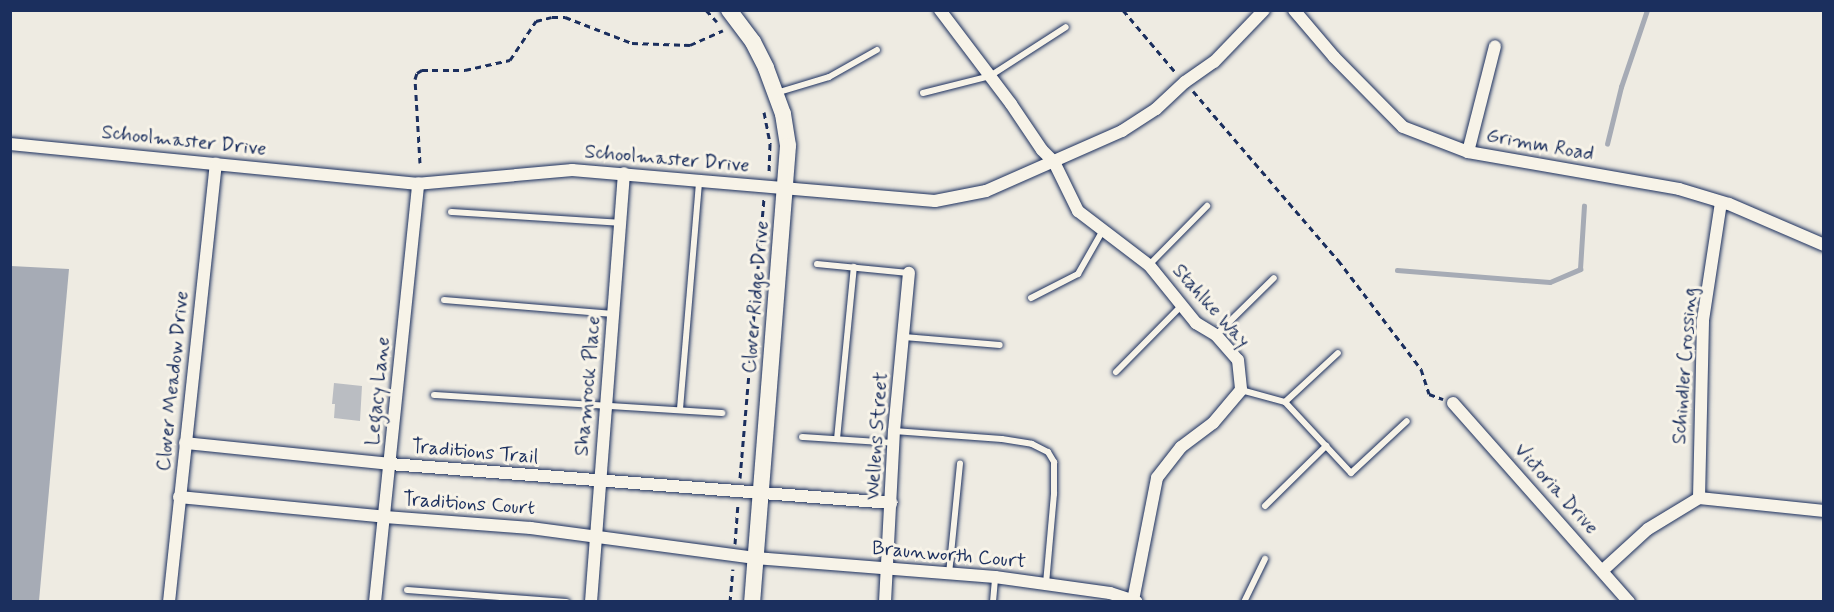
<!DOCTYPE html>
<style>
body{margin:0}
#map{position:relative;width:1834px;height:612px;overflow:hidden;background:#eeebe2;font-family:Mynerve,sans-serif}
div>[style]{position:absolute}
.water>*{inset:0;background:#a6abb5}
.stream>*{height:4.5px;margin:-2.25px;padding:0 2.25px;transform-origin:2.25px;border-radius:2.25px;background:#a6abb5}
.building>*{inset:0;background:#babdc2}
.path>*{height:3px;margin-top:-1.5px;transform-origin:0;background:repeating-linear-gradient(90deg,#1b2f5e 0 6px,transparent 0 10.5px)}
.roads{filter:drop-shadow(0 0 2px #1b2f5e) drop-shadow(0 0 2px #1b2f5e)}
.lane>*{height:6px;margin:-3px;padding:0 3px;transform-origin:3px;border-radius:3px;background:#f7f3e8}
.street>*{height:12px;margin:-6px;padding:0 6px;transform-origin:6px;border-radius:6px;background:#f7f3e8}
.secondary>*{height:16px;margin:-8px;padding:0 8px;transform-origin:8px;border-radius:8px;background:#f7f3e8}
span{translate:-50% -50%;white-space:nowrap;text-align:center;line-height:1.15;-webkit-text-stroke:6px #f7f3e8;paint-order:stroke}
.street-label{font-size:20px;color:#1b2f5e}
.frame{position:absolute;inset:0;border:12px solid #1b2f5e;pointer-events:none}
</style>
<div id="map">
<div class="water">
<i style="clip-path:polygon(11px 266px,69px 269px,39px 601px,11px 601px)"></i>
</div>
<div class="stream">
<i style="left:1607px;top:144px;width:59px;rotate:-76.2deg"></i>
<i style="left:1621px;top:87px;width:81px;rotate:-71.3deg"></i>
<i style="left:1397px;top:270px;width:153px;rotate:4.5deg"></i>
<i style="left:1550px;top:282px;width:33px;rotate:-23deg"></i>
<i style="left:1580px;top:269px;width:63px;rotate:-86.4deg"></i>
</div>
<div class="building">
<i style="clip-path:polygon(334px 383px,362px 386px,360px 421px,334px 418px,335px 404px,332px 404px)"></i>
</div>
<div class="path">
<i style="left:706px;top:10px;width:16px;rotate:47deg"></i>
<i style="left:1123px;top:10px;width:82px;rotate:49.9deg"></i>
<i style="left:1193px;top:91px;width:223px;rotate:49.4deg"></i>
<i style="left:1338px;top:260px;width:137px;rotate:52.7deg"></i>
<i style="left:1421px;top:369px;width:26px;rotate:72deg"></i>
<i style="left:1429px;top:394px;width:15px;rotate:20deg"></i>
<i style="left:764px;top:112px;width:33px;rotate:79deg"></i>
<i style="left:770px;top:144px;width:27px;rotate:92deg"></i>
<i style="left:420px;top:163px;width:84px;rotate:-93.4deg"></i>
<i style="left:415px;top:79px;width:6px;rotate:-72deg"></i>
<i style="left:417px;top:73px;width:6px;rotate:-31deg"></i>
<i style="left:422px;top:70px;width:43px"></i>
<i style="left:465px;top:70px;width:46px;rotate:-12.5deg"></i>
<i style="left:510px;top:60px;width:47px;rotate:-56.3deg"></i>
<i style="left:536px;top:21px;width:16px;rotate:-14deg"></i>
<i style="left:552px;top:17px;width:13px"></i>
<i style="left:565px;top:17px;width:72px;rotate:21.2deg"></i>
<i style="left:632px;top:43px;width:58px;rotate:2deg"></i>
<i style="left:690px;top:45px;width:36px;rotate:-24deg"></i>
<i style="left:740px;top:478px;width:281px;rotate:-85.1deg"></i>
<i style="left:735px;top:544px;width:41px;rotate:-85.8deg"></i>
<i style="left:730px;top:602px;width:33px;rotate:-85deg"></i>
</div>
<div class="roads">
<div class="lane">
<i style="left:776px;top:93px;width:55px;rotate:-16.8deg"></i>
<i style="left:829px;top:77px;width:55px;rotate:-29.4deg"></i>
<i style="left:923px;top:93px;width:69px;rotate:-14.2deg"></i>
<i style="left:990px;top:76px;width:90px;rotate:-32.8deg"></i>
<i style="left:451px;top:212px;width:169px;rotate:3.7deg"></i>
<i style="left:817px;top:264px;width:92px;rotate:5.6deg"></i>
<i style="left:1149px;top:265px;width:83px;rotate:-45.5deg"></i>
<i style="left:1031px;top:298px;width:53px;rotate:-27.1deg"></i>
<i style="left:1078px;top:274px;width:51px;rotate:-60.4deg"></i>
<i style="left:444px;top:300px;width:170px;rotate:4.7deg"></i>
<i style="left:1216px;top:335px;width:81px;rotate:-44.5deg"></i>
<i style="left:904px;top:337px;width:96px;rotate:4.8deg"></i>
<i style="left:1116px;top:372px;width:93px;rotate:-45.4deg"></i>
<i style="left:1241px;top:390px;width:46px;rotate:15.3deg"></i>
<i style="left:1285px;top:402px;width:72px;rotate:-42.8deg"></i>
<i style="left:434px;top:395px;width:289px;rotate:3.6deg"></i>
<i style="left:1285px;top:402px;width:97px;rotate:47.1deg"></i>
<i style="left:1351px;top:473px;width:76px;rotate:-42.9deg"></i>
<i style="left:680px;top:409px;width:228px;rotate:-85.2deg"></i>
<i style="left:894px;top:431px;width:108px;rotate:4.2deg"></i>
<i style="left:1002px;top:439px;width:30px;rotate:9deg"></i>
<i style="left:1032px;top:444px;width:18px;rotate:27deg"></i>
<i style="left:1048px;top:452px;width:12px;rotate:59deg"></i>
<i style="left:1054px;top:462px;width:32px;rotate:90deg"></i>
<i style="left:1054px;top:494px;width:89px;rotate:95.1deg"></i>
<i style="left:802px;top:437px;width:92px;rotate:3.7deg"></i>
<i style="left:837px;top:439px;width:173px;rotate:-84.4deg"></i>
<i style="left:1265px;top:506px;width:86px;rotate:-44.5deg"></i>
<i style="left:949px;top:574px;width:111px;rotate:-84.3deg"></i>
<i style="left:407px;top:590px;width:160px;rotate:4.3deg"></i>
<i style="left:993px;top:602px;width:25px;rotate:-85deg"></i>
<i style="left:1244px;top:602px;width:48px;rotate:-64deg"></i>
</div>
<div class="street">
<i style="left:940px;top:10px;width:118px;rotate:52.9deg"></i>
<i style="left:1011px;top:104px;width:55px;rotate:56deg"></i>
<i style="left:1042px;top:150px;width:17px;rotate:45deg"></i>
<i style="left:1054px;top:162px;width:55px;rotate:63.9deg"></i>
<i style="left:1078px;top:211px;width:89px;rotate:37.3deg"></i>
<i style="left:1149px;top:265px;width:75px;rotate:51deg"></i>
<i style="left:1196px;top:323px;width:23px;rotate:31deg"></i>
<i style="left:1216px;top:335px;width:33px;rotate:49deg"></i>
<i style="left:1238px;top:360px;width:30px;rotate:84deg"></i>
<i style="left:1241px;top:390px;width:43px;rotate:130.3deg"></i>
<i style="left:1213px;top:423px;width:40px;rotate:143deg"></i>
<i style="left:1181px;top:447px;width:39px;rotate:128deg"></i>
<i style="left:1157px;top:478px;width:124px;rotate:101.1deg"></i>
<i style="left:1294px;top:10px;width:62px;rotate:49.6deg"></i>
<i style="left:1334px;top:57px;width:98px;rotate:45.4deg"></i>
<i style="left:1403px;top:127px;width:70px;rotate:21deg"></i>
<i style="left:1468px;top:152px;width:214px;rotate:9.9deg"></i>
<i style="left:1679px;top:189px;width:52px;rotate:16.7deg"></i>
<i style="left:1729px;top:204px;width:103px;rotate:23.3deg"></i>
<i style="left:10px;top:144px;width:408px;rotate:5.6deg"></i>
<i style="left:416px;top:184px;width:157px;rotate:-5.1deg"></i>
<i style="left:572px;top:170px;width:364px;rotate:4.9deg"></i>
<i style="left:935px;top:201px;width:52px;rotate:-11.1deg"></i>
<i style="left:986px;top:191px;width:149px;rotate:-23.8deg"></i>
<i style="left:1122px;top:131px;width:40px;rotate:-32.9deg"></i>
<i style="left:1156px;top:109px;width:40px;rotate:-43deg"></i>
<i style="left:1185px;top:82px;width:35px;rotate:-35deg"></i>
<i style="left:1214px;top:62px;width:72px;rotate:-46.1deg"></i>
<i style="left:1468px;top:152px;width:109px;rotate:-75.7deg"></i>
<i style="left:1453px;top:403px;width:266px;rotate:48.5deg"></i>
<i style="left:185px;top:443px;width:206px;rotate:5.8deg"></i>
<i style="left:390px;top:464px;width:503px;rotate:4.45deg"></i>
<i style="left:179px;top:497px;width:207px;rotate:5.5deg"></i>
<i style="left:385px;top:517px;width:146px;rotate:4.3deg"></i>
<i style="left:531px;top:528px;width:226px;rotate:7.6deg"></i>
<i style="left:755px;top:558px;width:241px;rotate:4.5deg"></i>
<i style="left:995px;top:577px;width:116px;rotate:7.9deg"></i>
<i style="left:1110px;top:593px;width:28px;rotate:18deg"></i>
<i style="left:1699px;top:498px;width:178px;rotate:-88.7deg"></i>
<i style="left:1703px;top:320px;width:119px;rotate:-81.3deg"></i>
<i style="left:1602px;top:571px;width:62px;rotate:-42.4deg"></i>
<i style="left:1648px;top:529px;width:60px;rotate:-31.3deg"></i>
<i style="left:1699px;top:498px;width:126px;rotate:5.9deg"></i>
<i style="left:169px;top:602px;width:441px;rotate:-83.9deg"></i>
<i style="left:375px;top:602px;width:421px;rotate:-84.1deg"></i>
<i style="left:591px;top:602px;width:430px;rotate:-85.6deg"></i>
<i style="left:885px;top:602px;width:171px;rotate:-87deg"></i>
<i style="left:894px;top:431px;width:159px;rotate:-84.6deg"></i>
</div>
<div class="secondary">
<i style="left:729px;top:10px;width:40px;rotate:53deg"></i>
<i style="left:753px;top:42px;width:29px;rotate:63deg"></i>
<i style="left:766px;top:68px;width:49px;rotate:69.7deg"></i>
<i style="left:783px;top:114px;width:32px;rotate:81deg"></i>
<i style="left:788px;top:146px;width:457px;rotate:94.5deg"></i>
</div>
</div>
<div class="street-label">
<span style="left:184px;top:141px;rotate:6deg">Schoolmaster Drive</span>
<span style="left:1540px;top:145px;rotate:10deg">Grimm Road</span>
<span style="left:667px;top:159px;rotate:5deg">Schoolmaster Drive</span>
<span style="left:756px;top:297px;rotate:-85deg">Clover Ridge Drive</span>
<span style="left:1211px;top:306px;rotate:48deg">Stahlke Way</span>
<span style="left:1685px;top:366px;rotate:-86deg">Schindler Crossing</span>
<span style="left:173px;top:381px;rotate:-84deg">Clover Meadow Drive</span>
<span style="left:588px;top:386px;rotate:-85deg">Shamrock Place</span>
<span style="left:378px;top:391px;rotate:-84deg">Legacy Lane</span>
<span style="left:877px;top:436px;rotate:-86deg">Wellens Street</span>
<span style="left:475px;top:452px;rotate:5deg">Traditions Trail</span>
<span style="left:1556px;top:489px;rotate:48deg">Victoria Drive</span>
<span style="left:469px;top:504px;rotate:4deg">Traditions Court</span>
<span style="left:949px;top:555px;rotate:5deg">Braunworth Court</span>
</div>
<div class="frame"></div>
</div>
